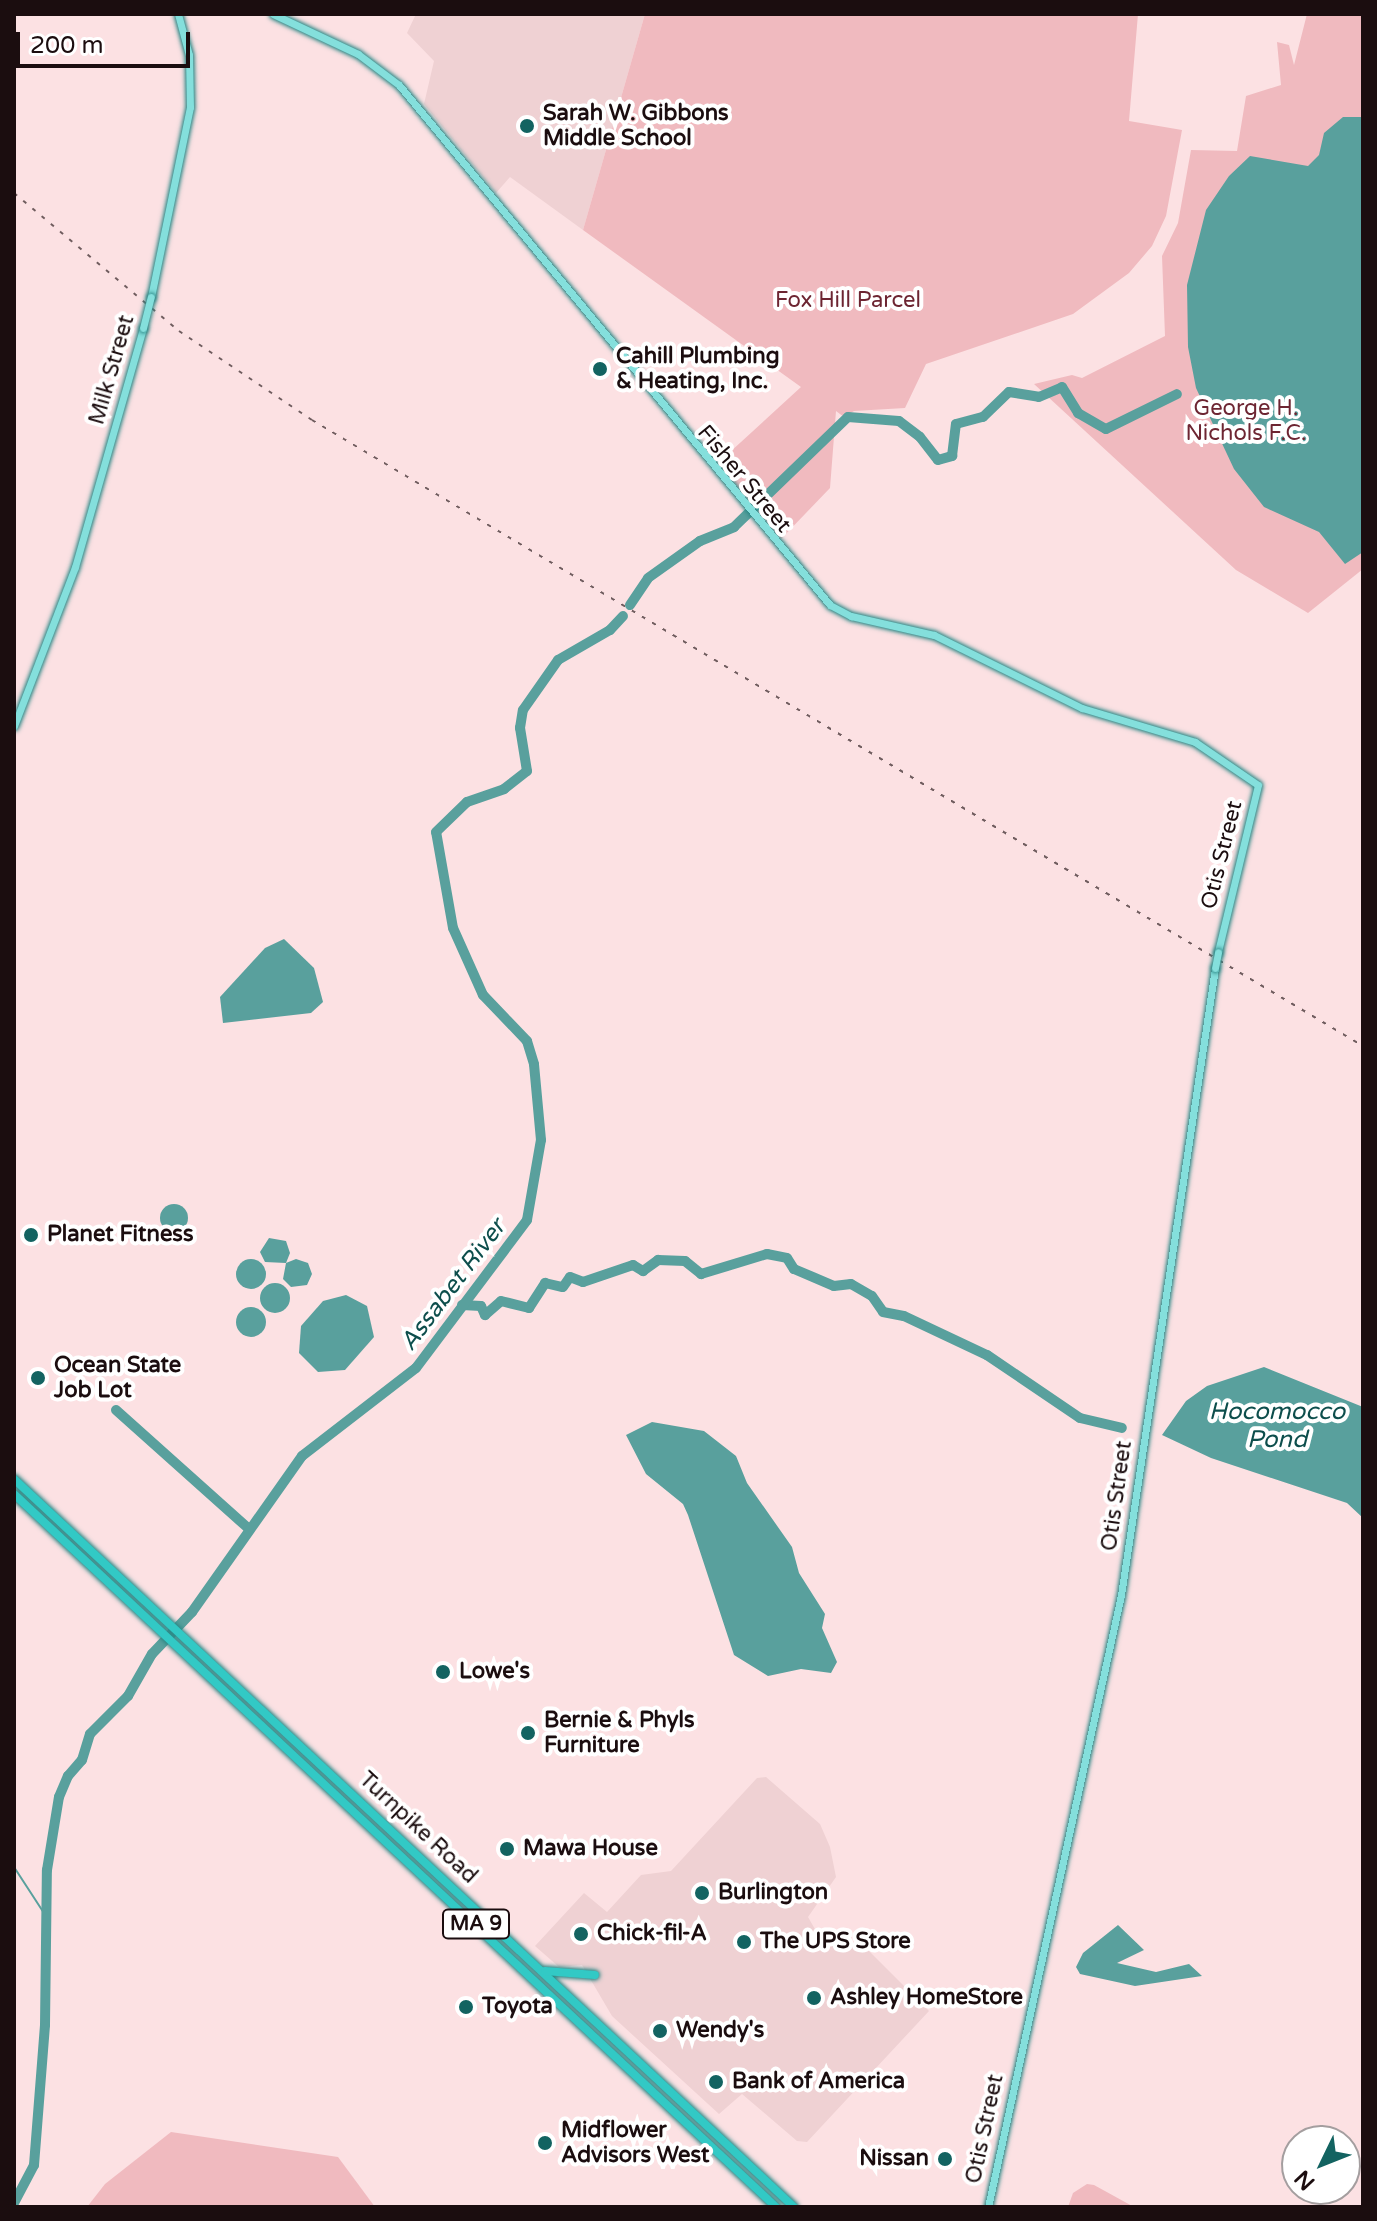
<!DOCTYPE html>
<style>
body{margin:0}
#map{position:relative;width:1377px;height:2221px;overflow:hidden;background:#fce1e3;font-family:"Varela Round",sans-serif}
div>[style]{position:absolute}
.built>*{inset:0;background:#efd1d3}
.green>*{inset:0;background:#f0babf}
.water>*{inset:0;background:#59a09d}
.round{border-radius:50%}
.stream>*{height:2px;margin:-1px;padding:0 1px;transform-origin:1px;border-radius:1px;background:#59a09d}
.river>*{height:10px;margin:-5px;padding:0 5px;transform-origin:5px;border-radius:5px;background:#59a09d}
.roads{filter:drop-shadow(0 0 2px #2a8785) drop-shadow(0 0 2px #2a8785)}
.major>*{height:7px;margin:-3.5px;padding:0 3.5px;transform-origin:3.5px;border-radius:3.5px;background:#84dfdc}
.highway>*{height:8px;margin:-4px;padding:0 4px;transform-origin:4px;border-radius:4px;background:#32c9c5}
.rail>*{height:2px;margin-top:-1px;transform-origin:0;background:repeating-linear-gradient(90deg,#6f5c5e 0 4px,transparent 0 12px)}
.bridges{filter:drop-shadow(0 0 2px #2a8785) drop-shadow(0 0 2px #2a8785)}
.major-bridge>*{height:7px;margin:-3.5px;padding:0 3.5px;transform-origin:3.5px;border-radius:3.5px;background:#84dfdc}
.dots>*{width:22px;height:22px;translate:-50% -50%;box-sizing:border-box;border:4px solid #fff;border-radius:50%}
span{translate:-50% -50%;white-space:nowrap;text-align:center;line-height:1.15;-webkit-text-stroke:8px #fff;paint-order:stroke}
.shield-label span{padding:2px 6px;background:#fff;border:2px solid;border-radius:6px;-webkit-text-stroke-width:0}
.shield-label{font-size:20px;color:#1b0d0f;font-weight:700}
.poi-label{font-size:22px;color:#1b0d0f;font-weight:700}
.left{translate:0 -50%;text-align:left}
.right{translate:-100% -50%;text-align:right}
.park-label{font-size:22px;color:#6d2532}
.street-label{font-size:22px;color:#1b0d0f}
.water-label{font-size:24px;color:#0d4e4c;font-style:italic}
.frame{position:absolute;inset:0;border:16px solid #1b0d0f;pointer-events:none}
.north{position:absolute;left:1281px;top:2125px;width:80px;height:80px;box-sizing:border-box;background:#fff;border:2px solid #a49e9f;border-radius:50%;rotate:227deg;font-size:22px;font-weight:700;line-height:32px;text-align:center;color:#1b0d0f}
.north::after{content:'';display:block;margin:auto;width:28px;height:36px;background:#136361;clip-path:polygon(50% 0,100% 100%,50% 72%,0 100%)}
.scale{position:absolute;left:16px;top:32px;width:174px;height:36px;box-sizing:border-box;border:4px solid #1b0d0f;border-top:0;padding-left:10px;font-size:24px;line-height:28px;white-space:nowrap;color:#1b0d0f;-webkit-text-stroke:6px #fff;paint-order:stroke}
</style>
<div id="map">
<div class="built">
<i style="clip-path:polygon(416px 14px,645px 14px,583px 230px,510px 177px,496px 193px,424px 104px,434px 61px,407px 33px)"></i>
<i style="clip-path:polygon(766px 1777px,820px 1824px,830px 1847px,836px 1877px,808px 1917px,816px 1931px,864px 1946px,929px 2011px,807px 2142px,797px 2141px,742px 2094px,719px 2114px,612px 2016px,582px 1965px,559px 1967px,535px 1946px,584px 1893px,607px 1912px,641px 1875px,671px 1871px,757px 1778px)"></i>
</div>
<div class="green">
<i style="clip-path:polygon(645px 14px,1138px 14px,1129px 121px,1182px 130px,1166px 216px,1152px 246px,1129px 273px,1073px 314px,926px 364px,905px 408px,854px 411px,844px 417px,836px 411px,830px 488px,781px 539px,718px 463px,801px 387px,583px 230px)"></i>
<i style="clip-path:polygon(1307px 14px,1363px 14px,1363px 569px,1308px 613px,1236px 570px,1034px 384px,1072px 375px,1082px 378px,1165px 336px,1162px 256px,1178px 223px,1191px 150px,1237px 151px,1246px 96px,1281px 85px,1277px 42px,1289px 45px,1294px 65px)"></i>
<i style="clip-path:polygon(171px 2132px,338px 2157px,375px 2207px,87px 2207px,105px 2184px)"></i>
<i style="clip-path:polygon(1087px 2184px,1094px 2185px,1134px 2207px,1068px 2207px,1073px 2193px)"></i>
</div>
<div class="water">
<i style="clip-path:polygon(1343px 117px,1363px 117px,1363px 552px,1345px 564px,1319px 532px,1264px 507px,1234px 469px,1196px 388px,1188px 347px,1187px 285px,1206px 210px,1229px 176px,1250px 156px,1308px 166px,1319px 155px,1324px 133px)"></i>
<i style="clip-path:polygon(284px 939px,314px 968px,323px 1002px,311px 1013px,223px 1023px,220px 997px,265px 948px)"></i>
<i class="round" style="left:160px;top:1204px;width:28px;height:28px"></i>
<i style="clip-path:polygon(269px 1238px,286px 1241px,290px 1253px,286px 1263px,296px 1259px,308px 1263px,312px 1274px,307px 1285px,291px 1287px,283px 1279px,286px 1263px,265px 1262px,260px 1252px)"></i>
<i class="round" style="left:236px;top:1259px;width:30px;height:30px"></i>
<i class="round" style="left:260px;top:1283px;width:30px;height:30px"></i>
<i style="clip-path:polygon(346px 1295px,367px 1306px,374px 1337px,345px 1370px,318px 1372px,299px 1353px,301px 1326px,323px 1301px)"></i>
<i class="round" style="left:236px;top:1307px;width:30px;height:30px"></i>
<i style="clip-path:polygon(1264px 1367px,1363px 1407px,1363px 1518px,1347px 1503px,1211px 1458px,1162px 1435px,1186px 1401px,1207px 1386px)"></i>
<i style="clip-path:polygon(652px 1422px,704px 1431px,736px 1456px,747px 1483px,792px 1547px,799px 1573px,825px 1614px,822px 1628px,837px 1662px,831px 1673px,801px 1669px,768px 1676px,734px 1655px,688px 1515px,683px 1504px,646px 1474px,626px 1435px)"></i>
<i style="clip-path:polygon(1118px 1925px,1144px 1950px,1117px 1963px,1156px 1972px,1189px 1964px,1202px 1976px,1135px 1986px,1080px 1974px,1076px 1967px,1083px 1953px)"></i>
</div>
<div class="stream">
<i style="left:14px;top:1867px;width:59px;rotate:56.9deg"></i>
</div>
<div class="river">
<i style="left:630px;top:605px;width:32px;rotate:-56deg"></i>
<i style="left:648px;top:578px;width:64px;rotate:-35.4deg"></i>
<i style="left:700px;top:541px;width:37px;rotate:-22deg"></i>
<i style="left:734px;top:527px;width:158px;rotate:-44deg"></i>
<i style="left:848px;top:417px;width:51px;rotate:4.5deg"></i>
<i style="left:899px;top:421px;width:26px;rotate:37deg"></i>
<i style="left:920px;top:437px;width:29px;rotate:52deg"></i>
<i style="left:938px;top:460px;width:15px;rotate:-16deg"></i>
<i style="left:952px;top:456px;width:32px;rotate:-83deg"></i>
<i style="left:956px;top:424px;width:28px;rotate:-15deg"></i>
<i style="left:983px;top:417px;width:36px;rotate:-44deg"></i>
<i style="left:1009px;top:392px;width:30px;rotate:9deg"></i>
<i style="left:1039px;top:397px;width:25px;rotate:-23deg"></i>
<i style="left:1062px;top:387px;width:31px;rotate:58deg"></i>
<i style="left:1078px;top:413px;width:32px;rotate:30deg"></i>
<i style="left:1106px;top:429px;width:79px;rotate:-26.2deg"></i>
<i style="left:462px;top:1305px;width:19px;rotate:3deg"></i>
<i style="left:481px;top:1306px;width:10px;rotate:66deg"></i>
<i style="left:485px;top:1315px;width:21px;rotate:-41deg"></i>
<i style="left:501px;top:1301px;width:29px;rotate:14deg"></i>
<i style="left:529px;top:1308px;width:30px;rotate:-57deg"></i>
<i style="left:545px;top:1283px;width:18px;rotate:13deg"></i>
<i style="left:563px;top:1287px;width:12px;rotate:-55deg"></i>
<i style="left:570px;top:1277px;width:14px;rotate:21deg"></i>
<i style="left:583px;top:1282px;width:53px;rotate:-18.8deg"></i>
<i style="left:633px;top:1265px;width:12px;rotate:31deg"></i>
<i style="left:643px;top:1271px;width:19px;rotate:-36deg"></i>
<i style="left:658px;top:1260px;width:27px;rotate:2deg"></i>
<i style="left:685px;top:1261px;width:21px;rotate:39deg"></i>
<i style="left:701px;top:1274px;width:69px;rotate:-16.9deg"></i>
<i style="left:767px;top:1254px;width:20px;rotate:11deg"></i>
<i style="left:787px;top:1258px;width:13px;rotate:58deg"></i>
<i style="left:794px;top:1269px;width:43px;rotate:23deg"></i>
<i style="left:834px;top:1286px;width:17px;rotate:-7deg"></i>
<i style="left:851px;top:1284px;width:24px;rotate:30deg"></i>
<i style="left:872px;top:1296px;width:19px;rotate:55deg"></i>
<i style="left:883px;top:1312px;width:21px;rotate:11deg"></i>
<i style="left:904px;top:1316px;width:92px;rotate:25.2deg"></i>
<i style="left:987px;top:1355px;width:112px;rotate:34.1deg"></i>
<i style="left:1080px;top:1418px;width:43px;rotate:13.4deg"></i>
<i style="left:116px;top:1410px;width:178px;rotate:41.8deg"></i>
<i style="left:14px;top:2203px;width:43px;rotate:-62.2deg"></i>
<i style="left:34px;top:2165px;width:140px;rotate:-85.5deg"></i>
<i style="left:45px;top:2025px;width:155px;rotate:-89.3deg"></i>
<i style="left:47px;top:1870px;width:74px;rotate:-80.7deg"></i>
<i style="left:59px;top:1797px;width:23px;rotate:-67deg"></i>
<i style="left:68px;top:1776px;width:21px;rotate:-49deg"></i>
<i style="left:82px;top:1760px;width:27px;rotate:-73deg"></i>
<i style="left:90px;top:1734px;width:54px;rotate:-45deg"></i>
<i style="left:128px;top:1696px;width:48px;rotate:-60.3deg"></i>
<i style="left:152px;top:1654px;width:58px;rotate:-46.4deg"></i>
<i style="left:192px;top:1612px;width:191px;rotate:-54.8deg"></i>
<i style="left:302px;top:1456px;width:144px;rotate:-37.7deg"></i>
<i style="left:416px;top:1368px;width:185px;rotate:-53.1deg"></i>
<i style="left:527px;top:1220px;width:81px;rotate:-80.1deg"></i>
<i style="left:541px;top:1140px;width:76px;rotate:-95.3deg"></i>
<i style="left:534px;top:1064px;width:24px;rotate:-107deg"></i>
<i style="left:527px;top:1041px;width:64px;rotate:-133.7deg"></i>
<i style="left:483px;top:995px;width:73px;rotate:-114.1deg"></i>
<i style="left:453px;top:928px;width:97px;rotate:-100deg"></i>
<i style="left:436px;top:832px;width:43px;rotate:-44.1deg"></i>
<i style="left:467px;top:802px;width:39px;rotate:-19deg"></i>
<i style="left:504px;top:789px;width:29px;rotate:-38deg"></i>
<i style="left:527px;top:771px;width:44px;rotate:-99.2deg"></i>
<i style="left:520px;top:728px;width:18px;rotate:-81deg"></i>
<i style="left:523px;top:710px;width:61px;rotate:-55deg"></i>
<i style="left:558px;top:660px;width:60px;rotate:-30deg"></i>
<i style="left:610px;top:630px;width:19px;rotate:-47deg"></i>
</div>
<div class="roads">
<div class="major">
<i style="left:273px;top:14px;width:94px;rotate:25.2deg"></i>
<i style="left:358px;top:54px;width:51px;rotate:37.1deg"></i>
<i style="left:399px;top:85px;width:675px;rotate:50.35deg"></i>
<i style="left:830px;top:605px;width:24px;rotate:28deg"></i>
<i style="left:851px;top:616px;width:85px;rotate:12.9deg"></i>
<i style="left:934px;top:635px;width:165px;rotate:26.3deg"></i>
<i style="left:1082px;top:708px;width:118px;rotate:16.7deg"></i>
<i style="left:1195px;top:742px;width:76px;rotate:34.3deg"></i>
<i style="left:1258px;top:785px;width:172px;rotate:103.5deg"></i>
<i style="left:151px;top:297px;width:194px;rotate:-78.4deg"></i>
<i style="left:190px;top:107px;width:52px;rotate:-91.1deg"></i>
<i style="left:189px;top:55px;width:42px;rotate:-105deg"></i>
<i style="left:14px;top:726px;width:170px;rotate:-69deg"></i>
<i style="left:75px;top:567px;width:248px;rotate:-74.1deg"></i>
<i style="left:988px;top:2207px;width:626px;rotate:-77.74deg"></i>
<i style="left:1121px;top:1595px;width:634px;rotate:-81.47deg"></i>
</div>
<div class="highway">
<i style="left:14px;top:1479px;width:1067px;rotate:43.03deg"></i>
<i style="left:14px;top:1494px;width:1044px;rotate:43.1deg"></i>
<i style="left:545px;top:1971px;width:50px;rotate:4.6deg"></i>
</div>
</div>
<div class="rail">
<i style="left:14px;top:193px;width:215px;rotate:39.9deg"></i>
<i style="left:179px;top:331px;width:160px;rotate:33.8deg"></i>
<i style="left:312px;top:420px;width:1223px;rotate:30.78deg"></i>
</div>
<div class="bridges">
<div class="major-bridge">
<i style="left:143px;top:328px;width:32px;rotate:-76deg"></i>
<i style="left:1215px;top:968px;width:16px;rotate:-79deg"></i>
</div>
</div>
<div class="dots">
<i style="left:527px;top:126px;background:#136361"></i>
<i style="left:600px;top:369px;background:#136361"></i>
<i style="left:31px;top:1235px;background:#136361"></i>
<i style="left:38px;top:1378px;background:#136361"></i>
<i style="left:443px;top:1672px;background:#136361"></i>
<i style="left:528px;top:1733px;background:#136361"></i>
<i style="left:507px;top:1849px;background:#136361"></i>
<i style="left:702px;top:1893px;background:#136361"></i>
<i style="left:581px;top:1934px;background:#136361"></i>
<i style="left:744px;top:1942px;background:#136361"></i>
<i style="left:814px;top:1998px;background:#136361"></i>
<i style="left:466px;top:2007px;background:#136361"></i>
<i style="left:660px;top:2031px;background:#136361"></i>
<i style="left:716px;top:2082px;background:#136361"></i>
<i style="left:545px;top:2143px;background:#136361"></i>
<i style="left:945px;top:2159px;background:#136361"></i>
</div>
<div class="shield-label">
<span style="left:476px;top:1924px">MA 9</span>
</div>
<div class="poi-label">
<span class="left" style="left:543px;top:126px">Sarah W. Gibbons<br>Middle School</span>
<span class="left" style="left:616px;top:369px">Cahill Plumbing<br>&amp; Heating, Inc.</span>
<span class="left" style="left:47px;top:1235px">Planet Fitness</span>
<span class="left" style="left:54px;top:1378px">Ocean State<br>Job Lot</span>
<span class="left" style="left:459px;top:1672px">Lowe's</span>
<span class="left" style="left:544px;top:1733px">Bernie &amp; Phyls<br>Furniture</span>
<span class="left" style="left:523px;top:1849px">Mawa House</span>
<span class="left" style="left:718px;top:1893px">Burlington</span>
<span class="left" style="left:597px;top:1934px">Chick-fil-A</span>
<span class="left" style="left:760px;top:1942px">The UPS Store</span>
<span class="left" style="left:830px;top:1998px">Ashley HomeStore</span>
<span class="left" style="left:482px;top:2007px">Toyota</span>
<span class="left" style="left:676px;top:2031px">Wendy's</span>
<span class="left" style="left:732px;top:2082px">Bank of America</span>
<span class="left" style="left:561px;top:2143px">Midflower<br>Advisors West</span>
<span class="right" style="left:929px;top:2159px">Nissan</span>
</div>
<div class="park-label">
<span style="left:848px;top:301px">Fox Hill Parcel</span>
<span style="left:1246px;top:421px">George H.<br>Nichols F.C.</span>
</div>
<div class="street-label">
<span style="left:112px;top:370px;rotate:-74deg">Milk Street</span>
<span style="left:744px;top:479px;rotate:50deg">Fisher Street</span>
<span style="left:1222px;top:855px;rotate:-76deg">Otis Street</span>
<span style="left:1117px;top:1496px;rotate:-82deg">Otis Street</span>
<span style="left:418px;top:1828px;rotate:43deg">Turnpike Road</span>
<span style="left:985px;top:2129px;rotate:-78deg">Otis Street</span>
</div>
<div class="water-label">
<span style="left:453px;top:1285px;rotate:-53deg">Assabet River</span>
<span style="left:1277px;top:1426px">Hocomocco<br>Pond</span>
</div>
<div class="frame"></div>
<div class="north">N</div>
<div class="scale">200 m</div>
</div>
